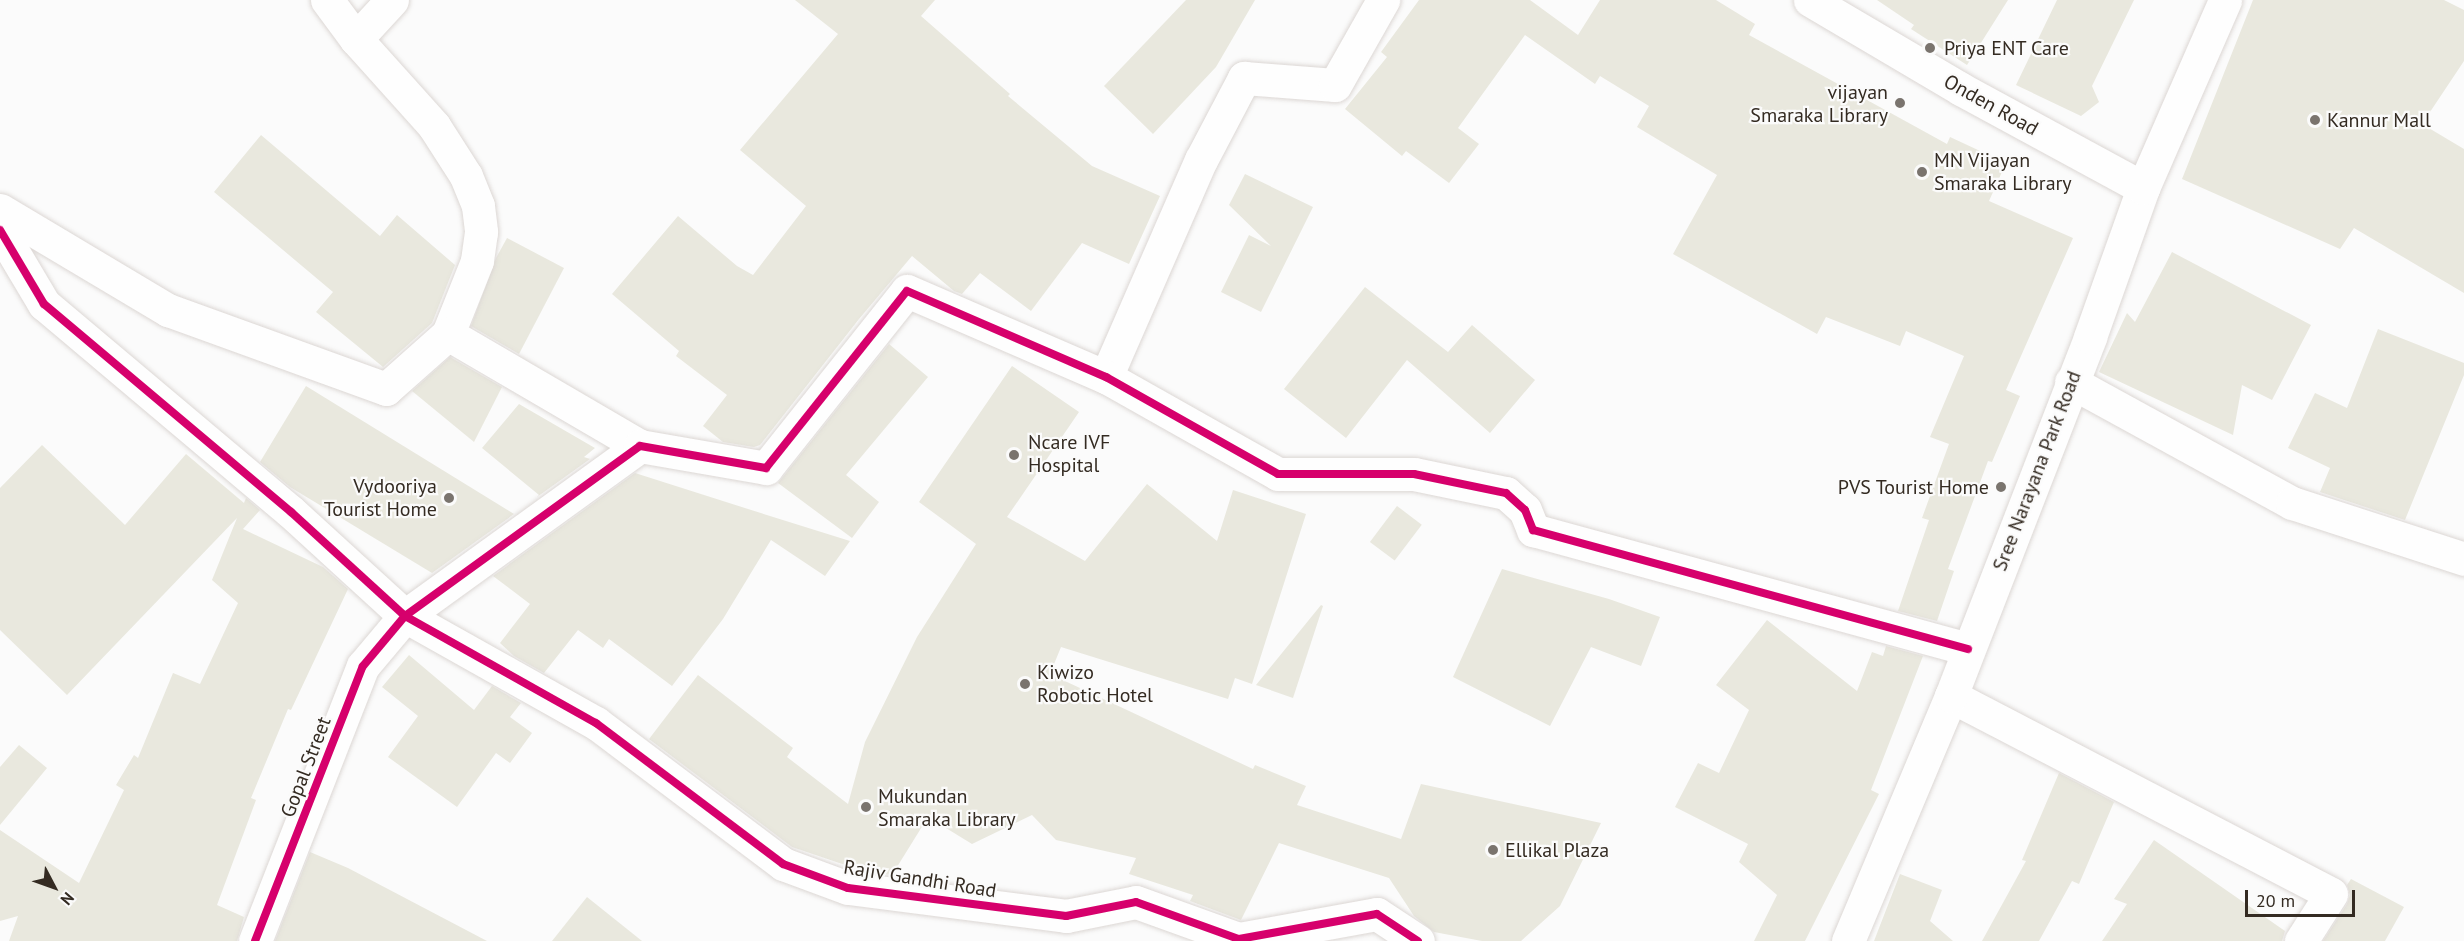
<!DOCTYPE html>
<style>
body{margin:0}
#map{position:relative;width:2464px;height:941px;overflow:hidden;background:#fbfbfb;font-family:"PT Sans",sans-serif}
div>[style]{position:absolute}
.building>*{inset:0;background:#e9e8de;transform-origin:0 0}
.roads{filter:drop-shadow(0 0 2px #dcd7d4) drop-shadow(0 0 2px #dcd7d4)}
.minor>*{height:33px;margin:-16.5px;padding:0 16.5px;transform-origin:16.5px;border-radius:16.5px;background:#fefefe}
.tertiary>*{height:33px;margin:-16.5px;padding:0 16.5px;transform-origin:16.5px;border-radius:16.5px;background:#fefefe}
.secondary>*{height:33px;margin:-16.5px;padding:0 16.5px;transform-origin:16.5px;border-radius:16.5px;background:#fefefe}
.cycleway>*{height:8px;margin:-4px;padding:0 4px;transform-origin:4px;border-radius:4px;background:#d6006c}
.dots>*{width:16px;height:16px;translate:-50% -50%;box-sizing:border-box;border:3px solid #fbfbfb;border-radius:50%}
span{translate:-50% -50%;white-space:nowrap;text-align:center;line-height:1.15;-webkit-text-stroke:4.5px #fbfbfb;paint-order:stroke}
.poi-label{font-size:20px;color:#342b22}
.left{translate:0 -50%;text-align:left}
.right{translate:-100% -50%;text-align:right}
.street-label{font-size:20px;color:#342b22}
.north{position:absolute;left:24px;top:857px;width:60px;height:60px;-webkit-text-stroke:4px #fbfbfb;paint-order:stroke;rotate:131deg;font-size:16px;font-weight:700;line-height:24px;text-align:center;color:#342b22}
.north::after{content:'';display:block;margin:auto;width:21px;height:27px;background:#342b22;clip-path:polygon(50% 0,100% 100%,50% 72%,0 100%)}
.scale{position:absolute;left:2245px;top:890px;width:110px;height:27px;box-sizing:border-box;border:3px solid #342b22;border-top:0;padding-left:8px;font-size:18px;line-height:21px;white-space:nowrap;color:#342b22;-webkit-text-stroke:4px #fbfbfb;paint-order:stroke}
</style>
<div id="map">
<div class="building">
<i style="clip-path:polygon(795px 0,935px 0,921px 16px,1010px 94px,1008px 96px,1092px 166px,1160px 196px,1129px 264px,1082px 243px,1031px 311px,980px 273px,962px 294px,954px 291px,912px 256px,859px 319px,760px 445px,754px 447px,723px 442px,703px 426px,727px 395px,676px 356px,679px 351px,612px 294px,678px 216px,737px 266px,753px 275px,806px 206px,740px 150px,838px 34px)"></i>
<i style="clip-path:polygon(1186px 0,1255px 0,1216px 67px,1153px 134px,1104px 86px)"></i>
<i style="clip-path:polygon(1419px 0,1530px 0,1578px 35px,1600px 0,1716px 0,1755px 24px,1749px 35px,1947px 144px,1950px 137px,2006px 163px,1989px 201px,2073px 238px,2006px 390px,2020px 396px,1992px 462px,1988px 461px,1948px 569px,1954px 571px,1937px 621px,1898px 611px,1929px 520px,1922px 518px,1949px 444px,1930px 437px,1964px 356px,1906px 331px,1900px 346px,1826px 317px,1817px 334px,1673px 254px,1717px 175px,1637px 127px,1649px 106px,1600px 76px,1595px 84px,1525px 35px,1458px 128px,1479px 144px,1449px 183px,1406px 151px,1402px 156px,1345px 109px,1387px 57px,1381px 52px)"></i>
<i style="clip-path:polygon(1877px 0,2008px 0,1967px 65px,1911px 29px,1914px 25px)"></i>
<i style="clip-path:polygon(2057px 0,2134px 0,2092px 86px,2099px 102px,2081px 116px,2016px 85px)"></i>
<i style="clip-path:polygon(2253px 0,2444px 0,2464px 10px,2464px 61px,2422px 124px,2464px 149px,2464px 293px,2354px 228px,2340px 249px,2182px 179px)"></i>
<i style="clip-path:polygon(261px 135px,380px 236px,397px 215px,455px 265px,432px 323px,383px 367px,316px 312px,333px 292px,214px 192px)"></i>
<i style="clip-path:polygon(1245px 174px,1313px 207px,1261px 312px,1221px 292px,1249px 235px,1271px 246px,1229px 205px)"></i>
<i style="clip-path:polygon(507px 238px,564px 268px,519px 354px,471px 326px,496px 258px)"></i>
<i style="clip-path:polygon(2172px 252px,2311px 325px,2272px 400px,2242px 385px,2233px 435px,2099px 372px,2127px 313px,2135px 322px)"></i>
<i style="clip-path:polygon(1365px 287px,1448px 352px,1472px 325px,1535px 380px,1490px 433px,1407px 360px,1346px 438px,1284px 389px)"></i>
<i style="clip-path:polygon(2378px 329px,2464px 363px,2464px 375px,2405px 520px,2320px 492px,2330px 468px,2288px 448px,2315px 393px,2347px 408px)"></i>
<i style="clip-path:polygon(889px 344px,928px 377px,846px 475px,879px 502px,852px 538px,778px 483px)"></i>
<i style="clip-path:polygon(450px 357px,502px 387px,474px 442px,412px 391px)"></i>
<i style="clip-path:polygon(1012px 366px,1079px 412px,1007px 517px,1085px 561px,1147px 484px,1217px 541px,1233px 490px,1306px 514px,1252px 684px,1235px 678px,1228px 699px,1061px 647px,1050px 674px,1253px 769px,1255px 765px,1306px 786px,1297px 805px,1401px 839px,1421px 784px,1601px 823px,1560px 906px,1521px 941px,1482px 941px,1434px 932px,1414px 916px,1389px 878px,1279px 843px,1241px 920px,1190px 901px,1193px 895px,1129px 874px,1136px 858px,1056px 840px,1032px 815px,972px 844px,928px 817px,892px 875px,863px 871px,792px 847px,649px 739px,698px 675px,793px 748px,787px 757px,848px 804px,865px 742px,917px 637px,976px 544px,919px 502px)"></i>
<i style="clip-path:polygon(306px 386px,514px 514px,432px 573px,290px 487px,260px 462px)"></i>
<i style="clip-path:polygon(519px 404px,595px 448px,584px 457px,590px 459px,537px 497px,539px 495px,482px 448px)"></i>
<i style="clip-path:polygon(42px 445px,125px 525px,186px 454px,244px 503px,246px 498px,260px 510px,243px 529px,323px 567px,348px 589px,291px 710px,288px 709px,251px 798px,256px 800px,217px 905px,244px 917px,237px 941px,9px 941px,18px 916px,0 921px,0 830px,79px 883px,124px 790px,116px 785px,134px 755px,138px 758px,173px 673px,200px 684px,238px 603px,212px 580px,237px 518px,67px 695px,0 630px,0 488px)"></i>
<i style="clip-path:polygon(635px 473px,770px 516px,850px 541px,825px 576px,771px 540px,723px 619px,672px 686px,609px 639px,603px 648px,578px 630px,544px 673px,514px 656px,500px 643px,530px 604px,493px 576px)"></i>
<i style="left:1397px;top:506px;width:31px;height:45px;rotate:37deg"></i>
<i style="clip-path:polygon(1502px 569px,1609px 599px,1660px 617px,1641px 666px,1591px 647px,1550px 726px,1453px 677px)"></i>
<i style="clip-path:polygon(1321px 605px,1323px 606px,1293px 698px,1256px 685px)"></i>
<i style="clip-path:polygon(1767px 620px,1857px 691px,1872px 652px,1883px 656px,1886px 646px,1923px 656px,1871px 790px,1879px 794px,1805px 941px,1754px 941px,1777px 895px,1739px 862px,1748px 844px,1675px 807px,1698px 763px,1719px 773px,1749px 710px,1716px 685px)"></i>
<i style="clip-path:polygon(409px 655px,474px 710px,492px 686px,521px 703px,510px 717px,532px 733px,510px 763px,496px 753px,457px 807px,388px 757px,418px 716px,382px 687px)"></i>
<i style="clip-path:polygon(19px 745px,47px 768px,0 825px,0 767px)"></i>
<i style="clip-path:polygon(2059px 773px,2114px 802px,2079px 884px,2072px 881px,2039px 941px,1982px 941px,2026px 861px,2022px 860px)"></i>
<i style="clip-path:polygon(2154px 840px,2285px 931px,2282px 941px,2102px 941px,2127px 904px,2114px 899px)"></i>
<i style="clip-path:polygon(310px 852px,348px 868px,487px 941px,275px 941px)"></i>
<i style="clip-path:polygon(1900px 874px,1942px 890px,1930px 921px,1953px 941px,1874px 941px)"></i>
<i style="clip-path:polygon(2351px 879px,2404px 907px,2385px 941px,2323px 941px,2347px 904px,2350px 895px,2347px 885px)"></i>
<i style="clip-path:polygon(587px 897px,642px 941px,552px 941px)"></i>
</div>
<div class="roads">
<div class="minor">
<i style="left:327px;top:0;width:49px;rotate:53.4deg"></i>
<i style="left:356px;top:39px;width:117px;rotate:48.1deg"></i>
<i style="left:434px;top:126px;width:59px;rotate:57.4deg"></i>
<i style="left:466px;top:176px;width:32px;rotate:68deg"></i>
<i style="left:478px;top:206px;width:26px;rotate:83deg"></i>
<i style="left:481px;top:232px;width:29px;rotate:98deg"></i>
<i style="left:477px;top:261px;width:79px;rotate:111.7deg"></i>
<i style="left:448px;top:334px;width:222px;rotate:30.3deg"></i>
<i style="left:356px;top:39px;width:53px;rotate:-47.3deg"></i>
<i style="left:0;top:210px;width:196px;rotate:30.8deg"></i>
<i style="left:168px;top:310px;width:232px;rotate:19.9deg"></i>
<i style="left:386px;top:389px;width:83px;rotate:-41.6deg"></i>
<i style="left:0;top:230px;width:86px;rotate:59.3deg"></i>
<i style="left:44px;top:304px;width:323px;rotate:40.1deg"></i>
<i style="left:291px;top:512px;width:154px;rotate:42.4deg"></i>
<i style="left:405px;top:616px;width:219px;rotate:29.3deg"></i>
<i style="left:596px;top:723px;width:234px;rotate:37deg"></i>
<i style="left:783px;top:864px;width:69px;rotate:20.3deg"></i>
<i style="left:848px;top:888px;width:220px;rotate:7.3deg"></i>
<i style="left:1066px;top:916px;width:71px;rotate:-11.3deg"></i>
<i style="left:1136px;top:902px;width:109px;rotate:19.8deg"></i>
<i style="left:1239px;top:939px;width:140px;rotate:-10.3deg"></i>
<i style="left:1377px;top:914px;width:49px;rotate:33.4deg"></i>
<i style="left:1106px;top:377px;width:237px;rotate:-66.4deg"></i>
<i style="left:1201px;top:160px;width:93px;rotate:-62.3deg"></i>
<i style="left:1244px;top:78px;width:91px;rotate:4.4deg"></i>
<i style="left:1335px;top:85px;width:98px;rotate:-60.5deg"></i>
<i style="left:2071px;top:382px;width:252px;rotate:28.7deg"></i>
<i style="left:2292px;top:503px;width:181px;rotate:18deg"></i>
<i style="left:1951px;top:696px;width:428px;rotate:27.5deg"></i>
<i style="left:2331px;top:894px;width:56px;rotate:122.6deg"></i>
<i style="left:255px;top:941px;width:295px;rotate:-68.6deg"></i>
<i style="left:363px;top:666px;width:65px;rotate:-50deg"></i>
<i style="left:405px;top:616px;width:290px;rotate:-35.9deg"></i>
<i style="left:640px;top:446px;width:128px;rotate:9.9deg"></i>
<i style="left:766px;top:468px;width:226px;rotate:-51.5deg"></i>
<i style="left:907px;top:291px;width:217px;rotate:23.4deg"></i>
<i style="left:1106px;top:377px;width:197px;rotate:29.4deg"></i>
<i style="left:1278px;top:474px;width:136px"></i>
<i style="left:1414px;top:474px;width:94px;rotate:11.7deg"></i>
<i style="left:1506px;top:493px;width:25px;rotate:42deg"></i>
<i style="left:1525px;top:510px;width:22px;rotate:68deg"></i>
<i style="left:1533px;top:530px;width:451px;rotate:15.3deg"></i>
</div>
<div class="tertiary">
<i style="left:1810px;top:0;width:175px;rotate:30.5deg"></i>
<i style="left:1961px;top:89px;width:207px;rotate:28.5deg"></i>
</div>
<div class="secondary">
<i style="left:1848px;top:941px;width:266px;rotate:-67.2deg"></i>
<i style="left:1951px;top:696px;width:385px;rotate:-68.8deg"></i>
<i style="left:2090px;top:337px;width:158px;rotate:-70.4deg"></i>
<i style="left:2143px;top:188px;width:205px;rotate:-66.4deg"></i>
</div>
</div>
<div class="cycleway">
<i style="left:0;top:230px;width:86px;rotate:59.3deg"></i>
<i style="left:44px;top:304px;width:323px;rotate:40.1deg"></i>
<i style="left:291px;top:512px;width:154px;rotate:42.4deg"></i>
<i style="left:405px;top:616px;width:219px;rotate:29.3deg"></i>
<i style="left:596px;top:723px;width:234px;rotate:37deg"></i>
<i style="left:783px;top:864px;width:69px;rotate:20.3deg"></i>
<i style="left:848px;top:888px;width:220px;rotate:7.3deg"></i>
<i style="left:1066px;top:916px;width:71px;rotate:-11.3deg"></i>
<i style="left:1136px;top:902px;width:109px;rotate:19.8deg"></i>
<i style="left:1239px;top:939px;width:140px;rotate:-10.3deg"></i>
<i style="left:1377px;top:914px;width:49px;rotate:33.4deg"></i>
<i style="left:255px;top:941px;width:295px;rotate:-68.6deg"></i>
<i style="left:363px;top:666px;width:65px;rotate:-50deg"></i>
<i style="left:405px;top:616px;width:290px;rotate:-35.9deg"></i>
<i style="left:640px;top:446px;width:128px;rotate:9.9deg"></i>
<i style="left:766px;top:468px;width:226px;rotate:-51.5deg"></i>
<i style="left:907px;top:291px;width:217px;rotate:23.4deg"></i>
<i style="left:1106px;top:377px;width:197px;rotate:29.4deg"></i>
<i style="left:1278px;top:474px;width:136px"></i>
<i style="left:1414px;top:474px;width:94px;rotate:11.7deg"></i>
<i style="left:1506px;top:493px;width:25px;rotate:42deg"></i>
<i style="left:1525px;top:510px;width:22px;rotate:68deg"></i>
<i style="left:1533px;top:530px;width:451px;rotate:15.3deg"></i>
</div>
<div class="dots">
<i style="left:1930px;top:48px;background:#7a746e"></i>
<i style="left:1900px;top:103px;background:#7a746e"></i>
<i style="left:2315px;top:120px;background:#7a746e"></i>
<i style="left:1922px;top:172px;background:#7a746e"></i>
<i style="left:1014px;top:455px;background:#7a746e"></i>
<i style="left:2001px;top:487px;background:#7a746e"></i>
<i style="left:449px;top:498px;background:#7a746e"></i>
<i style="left:1025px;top:684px;background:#7a746e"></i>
<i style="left:866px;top:807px;background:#7a746e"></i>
<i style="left:1493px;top:850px;background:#7a746e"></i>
</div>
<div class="poi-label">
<span class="left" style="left:1944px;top:48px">Priya ENT Care</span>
<span class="right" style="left:1888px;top:104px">vijayan<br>Smaraka Library</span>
<span class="left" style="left:2327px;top:120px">Kannur Mall</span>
<span class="left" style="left:1934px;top:172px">MN Vijayan<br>Smaraka Library</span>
<span class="left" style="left:1028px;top:454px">Ncare IVF<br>Hospital</span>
<span class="right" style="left:437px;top:498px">Vydooriya<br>Tourist Home</span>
<span class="right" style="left:1989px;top:487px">PVS Tourist Home</span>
<span class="left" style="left:1037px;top:684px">Kiwizo<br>Robotic Hotel</span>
<span class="left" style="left:878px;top:808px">Mukundan<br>Smaraka Library</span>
<span class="left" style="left:1505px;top:850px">Ellikal Plaza</span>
</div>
<div class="street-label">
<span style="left:1991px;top:105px;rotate:29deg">Onden Road</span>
<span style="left:2037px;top:471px;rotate:-69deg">Sree Narayana Park Road</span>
<span style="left:306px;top:767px;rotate:-69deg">Gopal Street</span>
<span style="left:920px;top:879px;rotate:9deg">Rajiv Gandhi Road</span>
</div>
<div class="north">N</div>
<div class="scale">20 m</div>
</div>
